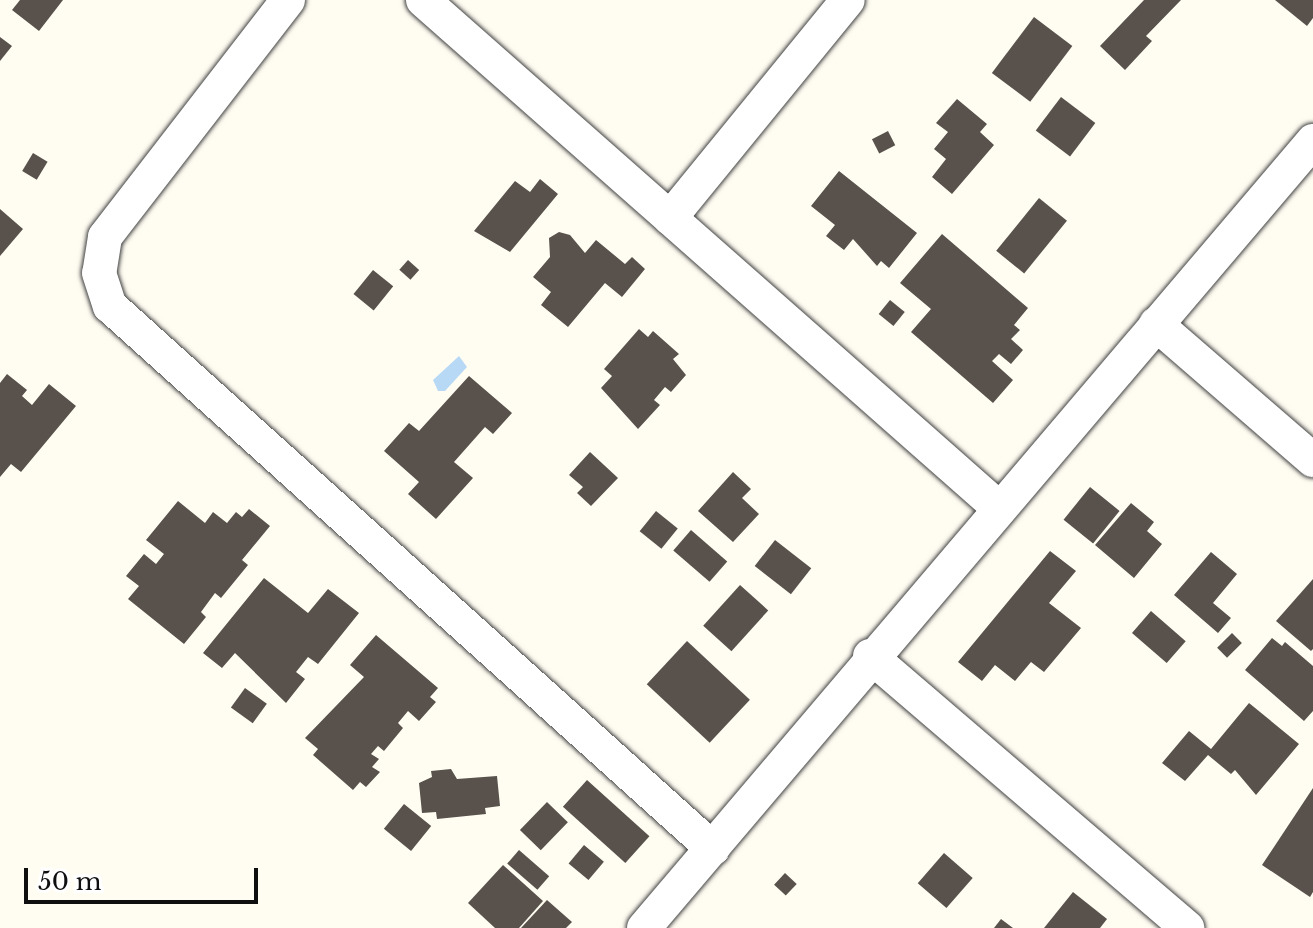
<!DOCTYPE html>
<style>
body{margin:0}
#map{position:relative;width:1313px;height:928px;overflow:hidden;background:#fffdf2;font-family:"Libre Baskerville",serif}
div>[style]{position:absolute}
.water>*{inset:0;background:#b8d9f5}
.building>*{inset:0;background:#58514c;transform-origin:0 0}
.roads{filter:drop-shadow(0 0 2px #424242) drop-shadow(0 0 2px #424242)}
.minor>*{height:34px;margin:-17px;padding:0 17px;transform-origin:17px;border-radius:17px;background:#fff}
span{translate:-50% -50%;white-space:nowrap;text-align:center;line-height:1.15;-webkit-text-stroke:8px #fff;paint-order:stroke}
.scale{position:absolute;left:24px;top:868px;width:234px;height:36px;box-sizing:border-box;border:4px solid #0f0f0f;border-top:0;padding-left:10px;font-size:24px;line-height:28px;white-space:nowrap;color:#0f0f0f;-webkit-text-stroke:6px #fff;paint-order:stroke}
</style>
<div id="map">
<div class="water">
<i style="clip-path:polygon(459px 356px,467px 367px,445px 391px,438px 391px,433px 380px)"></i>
</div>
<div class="building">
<i style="clip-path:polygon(20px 0,63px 0,39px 31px,12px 10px)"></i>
<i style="clip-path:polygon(1144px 0,1181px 0,1146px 36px,1152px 41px,1125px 70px,1100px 46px)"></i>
<i style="clip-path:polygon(1275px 0,1313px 0,1313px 18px,1307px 26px)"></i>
<i style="left:1034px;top:17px;width:48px;height:70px;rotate:37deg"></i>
<i style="clip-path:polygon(0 37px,12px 46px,0 61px)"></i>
<i style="left:1061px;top:97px;width:43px;height:42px;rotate:37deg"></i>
<i style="clip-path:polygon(957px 99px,987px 124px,980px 132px,994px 145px,952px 194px,932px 177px,946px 159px,934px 149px,948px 132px,936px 123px)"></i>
<i style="left:888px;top:131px;width:16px;height:18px;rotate:63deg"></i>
<i style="left:33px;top:153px;width:17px;height:21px;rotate:31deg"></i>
<i style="clip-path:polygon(839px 171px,917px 233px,889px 268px,881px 261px,877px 266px,853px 239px,844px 250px,826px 236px,835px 225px,811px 206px)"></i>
<i style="clip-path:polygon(540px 179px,558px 194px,510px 252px,474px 231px,515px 181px,530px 192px)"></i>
<i style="left:1039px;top:198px;width:36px;height:68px;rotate:39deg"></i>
<i style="clip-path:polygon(0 209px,23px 229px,0 256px)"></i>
<i style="clip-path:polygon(559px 232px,570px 235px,585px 253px,596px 240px,625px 264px,632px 257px,645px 269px,622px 297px,605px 283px,568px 327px,541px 305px,551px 292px,533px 277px,550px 257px,549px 238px)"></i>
<i style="clip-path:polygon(942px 234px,1028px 308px,1014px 325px,1020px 330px,1011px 339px,1023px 350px,1011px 364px,999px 354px,992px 361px,1013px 380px,993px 403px,911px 332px,931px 309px,900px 283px)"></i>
<i style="left:408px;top:260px;width:15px;height:13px;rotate:42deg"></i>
<i style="left:373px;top:270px;width:26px;height:31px;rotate:39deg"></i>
<i style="left:890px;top:300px;width:19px;height:18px;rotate:39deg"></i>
<i style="clip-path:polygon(639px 329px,648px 337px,653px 331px,679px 354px,673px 359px,686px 375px,671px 392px,665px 387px,654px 400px,660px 405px,638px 429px,601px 388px,612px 376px,604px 369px)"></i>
<i style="clip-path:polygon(7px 374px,27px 390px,22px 396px,32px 405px,49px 384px,76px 406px,21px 472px,11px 464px,0 477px,0 383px)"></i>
<i style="clip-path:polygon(469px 376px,512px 413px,493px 434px,485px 427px,454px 462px,473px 478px,436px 519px,408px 494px,419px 482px,384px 451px,409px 423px,419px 431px)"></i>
<i style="clip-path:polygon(590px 452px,618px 478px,591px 506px,577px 493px,583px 487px,569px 475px)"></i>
<i style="clip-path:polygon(733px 472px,751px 489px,742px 498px,759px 514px,733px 542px,698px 511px)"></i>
<i style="left:1090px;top:487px;width:38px;height:42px;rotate:39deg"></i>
<i style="clip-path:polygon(178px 501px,205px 523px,213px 512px,227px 523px,236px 512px,242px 517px,249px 509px,270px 526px,242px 560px,248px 565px,221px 598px,215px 593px,201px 612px,206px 617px,184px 644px,128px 599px,139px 586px,126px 576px,144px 554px,156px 564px,164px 554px,146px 540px)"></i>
<i style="clip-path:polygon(1131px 503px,1154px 522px,1147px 531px,1162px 544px,1134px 578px,1095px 545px)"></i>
<i style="left:656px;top:511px;width:28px;height:26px;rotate:39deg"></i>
<i style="left:691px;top:530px;width:48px;height:27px;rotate:41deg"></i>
<i style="left:775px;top:540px;width:46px;height:33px;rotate:38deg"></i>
<i style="clip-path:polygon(1050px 551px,1076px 571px,1049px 603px,1081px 628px,1044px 672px,1031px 662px,1015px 681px,995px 665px,982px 681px,958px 662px)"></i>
<i style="clip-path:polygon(1211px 552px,1237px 574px,1213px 603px,1231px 618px,1218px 633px,1174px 595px)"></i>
<i style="clip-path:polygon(264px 578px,308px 613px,328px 589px,359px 613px,318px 664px,308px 657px,296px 672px,305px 679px,286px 703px,235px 653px,222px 668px,203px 653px)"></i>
<i style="clip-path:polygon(1313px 579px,1313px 649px,1311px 651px,1276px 621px)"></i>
<i style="left:740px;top:585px;width:38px;height:55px;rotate:42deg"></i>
<i style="left:1151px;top:611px;width:46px;height:29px;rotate:41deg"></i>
<i style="left:1232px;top:633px;width:14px;height:21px;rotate:45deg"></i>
<i style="clip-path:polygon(376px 635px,438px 688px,430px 697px,436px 702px,419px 721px,408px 711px,398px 723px,403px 728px,384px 751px,378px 746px,371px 754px,379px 759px,372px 767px,380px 772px,366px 787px,360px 782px,353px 790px,313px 755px,318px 749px,305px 738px,364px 677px,350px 665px)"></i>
<i style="clip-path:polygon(1272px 638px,1282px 646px,1285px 642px,1313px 666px,1313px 711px,1304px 721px,1245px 670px)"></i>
<i style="left:687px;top:641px;width:86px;height:59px;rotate:43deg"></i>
<i style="left:245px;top:688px;width:27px;height:24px;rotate:36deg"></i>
<i style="clip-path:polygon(1249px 703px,1299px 744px,1256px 795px,1235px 770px,1231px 774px,1208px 755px,1185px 781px,1162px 763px,1189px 731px,1211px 749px)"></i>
<i style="clip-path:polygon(451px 769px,457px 779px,497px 776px,500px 806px,485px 808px,486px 814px,437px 819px,436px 812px,422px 813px,419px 783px,432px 777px,431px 771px)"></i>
<i style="left:587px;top:780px;width:84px;height:36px;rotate:42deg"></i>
<i style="clip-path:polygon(1313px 788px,1313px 892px,1310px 897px,1262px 865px)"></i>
<i style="left:547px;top:802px;width:29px;height:39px;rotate:44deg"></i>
<i style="left:404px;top:804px;width:35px;height:32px;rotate:39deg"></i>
<i style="left:584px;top:845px;width:26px;height:24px;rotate:40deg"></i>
<i style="left:519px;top:850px;width:40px;height:18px;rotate:41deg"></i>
<i style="left:944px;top:853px;width:38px;height:40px;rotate:41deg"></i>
<i style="clip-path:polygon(503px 865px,543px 901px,519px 928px,495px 928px,468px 903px)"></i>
<i style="left:785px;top:873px;width:16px;height:16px;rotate:43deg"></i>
<i style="clip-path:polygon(1073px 892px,1107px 919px,1100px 928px,1044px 928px)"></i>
<i style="clip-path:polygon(547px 900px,572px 922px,566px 928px,521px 928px)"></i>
<i style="clip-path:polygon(1001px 919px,1013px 928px,994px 928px)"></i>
</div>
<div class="roads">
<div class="minor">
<i style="left:288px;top:0;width:299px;rotate:127.7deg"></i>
<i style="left:105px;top:237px;width:36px;rotate:99deg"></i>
<i style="left:99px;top:273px;width:35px;rotate:72deg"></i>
<i style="left:110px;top:306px;width:811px;rotate:42deg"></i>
<i style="left:423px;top:0;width:769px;rotate:41.42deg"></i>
<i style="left:670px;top:218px;width:281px;rotate:-50.8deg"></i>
<i style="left:1156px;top:324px;width:208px;rotate:40.9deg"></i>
<i style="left:870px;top:656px;width:418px;rotate:40.6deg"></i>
<i style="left:644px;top:928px;width:1033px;rotate:-49.63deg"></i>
</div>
</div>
<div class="scale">50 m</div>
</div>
